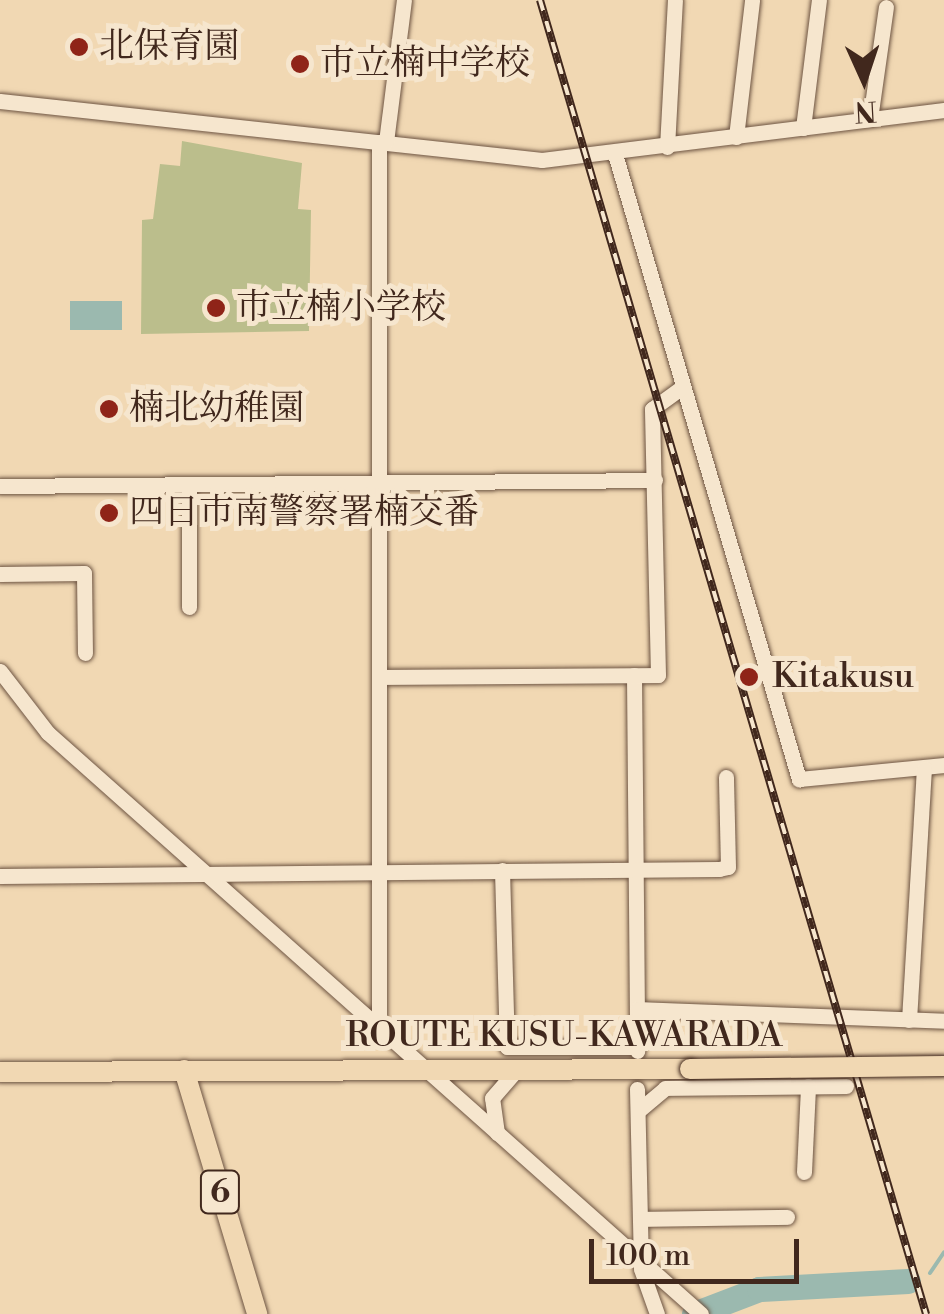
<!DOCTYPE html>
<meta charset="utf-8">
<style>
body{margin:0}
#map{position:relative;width:944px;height:1314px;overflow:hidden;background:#f1d8b3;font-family:"Libre Bodoni","Noto Serif JP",serif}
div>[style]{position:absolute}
.green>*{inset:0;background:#bbbe8c}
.water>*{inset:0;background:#9bb9af;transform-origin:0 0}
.stream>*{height:4px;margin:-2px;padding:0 2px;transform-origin:2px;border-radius:2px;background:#9bb9af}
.river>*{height:25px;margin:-12.5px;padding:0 12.5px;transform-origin:12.5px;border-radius:12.5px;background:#9bb9af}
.roads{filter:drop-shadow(0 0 2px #6d5442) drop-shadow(0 0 2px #6d5442)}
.minor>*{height:15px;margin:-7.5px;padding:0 7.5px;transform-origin:7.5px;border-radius:7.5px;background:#f6e6ce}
.major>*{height:20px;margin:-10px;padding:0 10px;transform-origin:10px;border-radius:10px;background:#f1d8b3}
.rail>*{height:8px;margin-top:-4px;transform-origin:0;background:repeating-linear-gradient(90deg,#f6e6ce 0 11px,#41281d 0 22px);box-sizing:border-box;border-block:2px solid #41281d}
.bridges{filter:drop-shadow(0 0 2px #41281d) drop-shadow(0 0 2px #41281d)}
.major-bridge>*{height:20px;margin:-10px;padding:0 10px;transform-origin:10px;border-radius:10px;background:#f1d8b3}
.dots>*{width:28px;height:28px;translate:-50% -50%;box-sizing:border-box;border:5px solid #f6e6ce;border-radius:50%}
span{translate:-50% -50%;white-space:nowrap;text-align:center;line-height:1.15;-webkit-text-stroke:10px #f6e6ce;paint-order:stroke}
.shield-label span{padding:2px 8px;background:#f6e6ce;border:2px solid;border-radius:8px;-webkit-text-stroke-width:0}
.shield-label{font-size:32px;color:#41281d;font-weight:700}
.poi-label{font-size:35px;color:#41281d}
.left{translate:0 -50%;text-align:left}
.street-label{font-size:35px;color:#41281d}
.north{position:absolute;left:814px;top:30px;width:100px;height:100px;-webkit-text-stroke:8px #f6e6ce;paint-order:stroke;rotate:177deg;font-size:28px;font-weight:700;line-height:40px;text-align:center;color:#41281d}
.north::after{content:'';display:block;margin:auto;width:35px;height:45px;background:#41281d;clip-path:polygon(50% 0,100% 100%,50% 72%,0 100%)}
.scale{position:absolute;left:589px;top:1239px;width:210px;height:45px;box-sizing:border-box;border:5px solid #41281d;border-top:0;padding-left:12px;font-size:30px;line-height:35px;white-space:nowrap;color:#41281d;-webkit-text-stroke:8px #f6e6ce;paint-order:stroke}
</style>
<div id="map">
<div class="green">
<i style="clip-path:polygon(182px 141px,302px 163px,298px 209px,311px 210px,309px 331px,141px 334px,142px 220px,153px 219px,160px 164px,180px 166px)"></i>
</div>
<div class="water">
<i style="left:70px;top:301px;width:52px;height:29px"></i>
</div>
<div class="stream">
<i style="left:930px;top:1273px;width:25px;rotate:-56deg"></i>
</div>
<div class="river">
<i style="left:694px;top:1314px;width:70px;rotate:-21deg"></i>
<i style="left:759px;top:1289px;width:149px;rotate:-3.1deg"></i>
</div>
<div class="roads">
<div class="minor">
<i style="left:0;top:101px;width:545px;rotate:6.21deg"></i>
<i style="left:542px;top:160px;width:405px;rotate:-7.1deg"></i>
<i style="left:870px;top:119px;width:113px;rotate:-81.9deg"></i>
<i style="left:803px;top:128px;width:129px;rotate:-82.9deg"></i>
<i style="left:736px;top:137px;width:138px;rotate:-83.3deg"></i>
<i style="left:386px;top:142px;width:143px;rotate:-82.8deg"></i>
<i style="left:667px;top:147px;width:147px;rotate:-86.9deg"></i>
<i style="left:615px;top:154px;width:652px;rotate:73.6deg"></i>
<i style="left:799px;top:779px;width:146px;rotate:-5.5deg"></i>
<i style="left:189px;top:485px;width:122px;rotate:90deg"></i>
<i style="left:0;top:486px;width:655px;rotate:-0.52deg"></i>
<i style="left:0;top:574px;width:84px;rotate:-0.7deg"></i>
<i style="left:84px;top:573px;width:80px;rotate:89.3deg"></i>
<i style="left:0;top:671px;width:78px;rotate:52.3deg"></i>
<i style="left:48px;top:733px;width:874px;rotate:41.66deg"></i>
<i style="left:634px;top:675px;width:376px;rotate:89.5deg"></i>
<i style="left:382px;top:677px;width:276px;rotate:-0.4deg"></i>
<i style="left:658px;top:675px;width:266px;rotate:-91.3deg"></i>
<i style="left:652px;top:409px;width:34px;rotate:-36deg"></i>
<i style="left:502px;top:870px;width:177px;rotate:88.4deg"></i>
<i style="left:507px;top:1047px;width:130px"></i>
<i style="left:0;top:876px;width:719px;rotate:-0.56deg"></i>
<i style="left:719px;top:869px;width:9px;rotate:-13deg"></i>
<i style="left:728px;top:867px;width:90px;rotate:-91.3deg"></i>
<i style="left:637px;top:1009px;width:307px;rotate:2.2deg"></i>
<i style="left:909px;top:1020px;width:252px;rotate:-86.6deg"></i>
<i style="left:379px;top:1028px;width:886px;rotate:-90deg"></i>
<i style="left:637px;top:1089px;width:180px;rotate:88.7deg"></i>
<i style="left:641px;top:1269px;width:48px;rotate:70.4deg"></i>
<i style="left:638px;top:1111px;width:35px;rotate:-40deg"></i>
<i style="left:665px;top:1088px;width:181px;rotate:-0.6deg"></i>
<i style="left:497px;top:1133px;width:35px;rotate:-98deg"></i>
<i style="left:492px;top:1098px;width:40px;rotate:-49deg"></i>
<i style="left:804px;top:1172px;width:86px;rotate:-87.3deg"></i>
<i style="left:641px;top:1219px;width:146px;rotate:-0.8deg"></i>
</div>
<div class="major">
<i style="left:184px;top:1070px;width:255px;rotate:73.3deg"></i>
<i style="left:0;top:1072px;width:690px;rotate:-0.25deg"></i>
</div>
</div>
<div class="rail">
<i style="left:540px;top:0;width:1370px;rotate:73.63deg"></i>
</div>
<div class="bridges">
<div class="major-bridge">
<i style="left:690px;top:1069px;width:254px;rotate:-0.7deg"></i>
</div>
</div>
<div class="dots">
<i style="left:79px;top:47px;background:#8f2418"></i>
<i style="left:300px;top:64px;background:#8f2418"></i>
<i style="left:216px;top:308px;background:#8f2418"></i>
<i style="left:109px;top:409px;background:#8f2418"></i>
<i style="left:109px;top:513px;background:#8f2418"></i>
<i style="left:749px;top:677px;background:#8f2418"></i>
</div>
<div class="shield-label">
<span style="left:220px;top:1192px">6</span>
</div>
<div class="poi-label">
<span class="left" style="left:99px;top:47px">北保育園</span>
<span class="left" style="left:320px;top:64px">市立楠中学校</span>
<span class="left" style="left:236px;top:308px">市立楠小学校</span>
<span class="left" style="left:129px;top:409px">楠北幼稚園</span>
<span class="left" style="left:129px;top:513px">四日市南警察署楠交番</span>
<span class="left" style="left:772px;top:677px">Kitakusu</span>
</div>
<div class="street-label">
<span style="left:564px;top:1036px">ROUTE KUSU-KAWARADA</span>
</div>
<div class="north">N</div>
<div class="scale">100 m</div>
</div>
